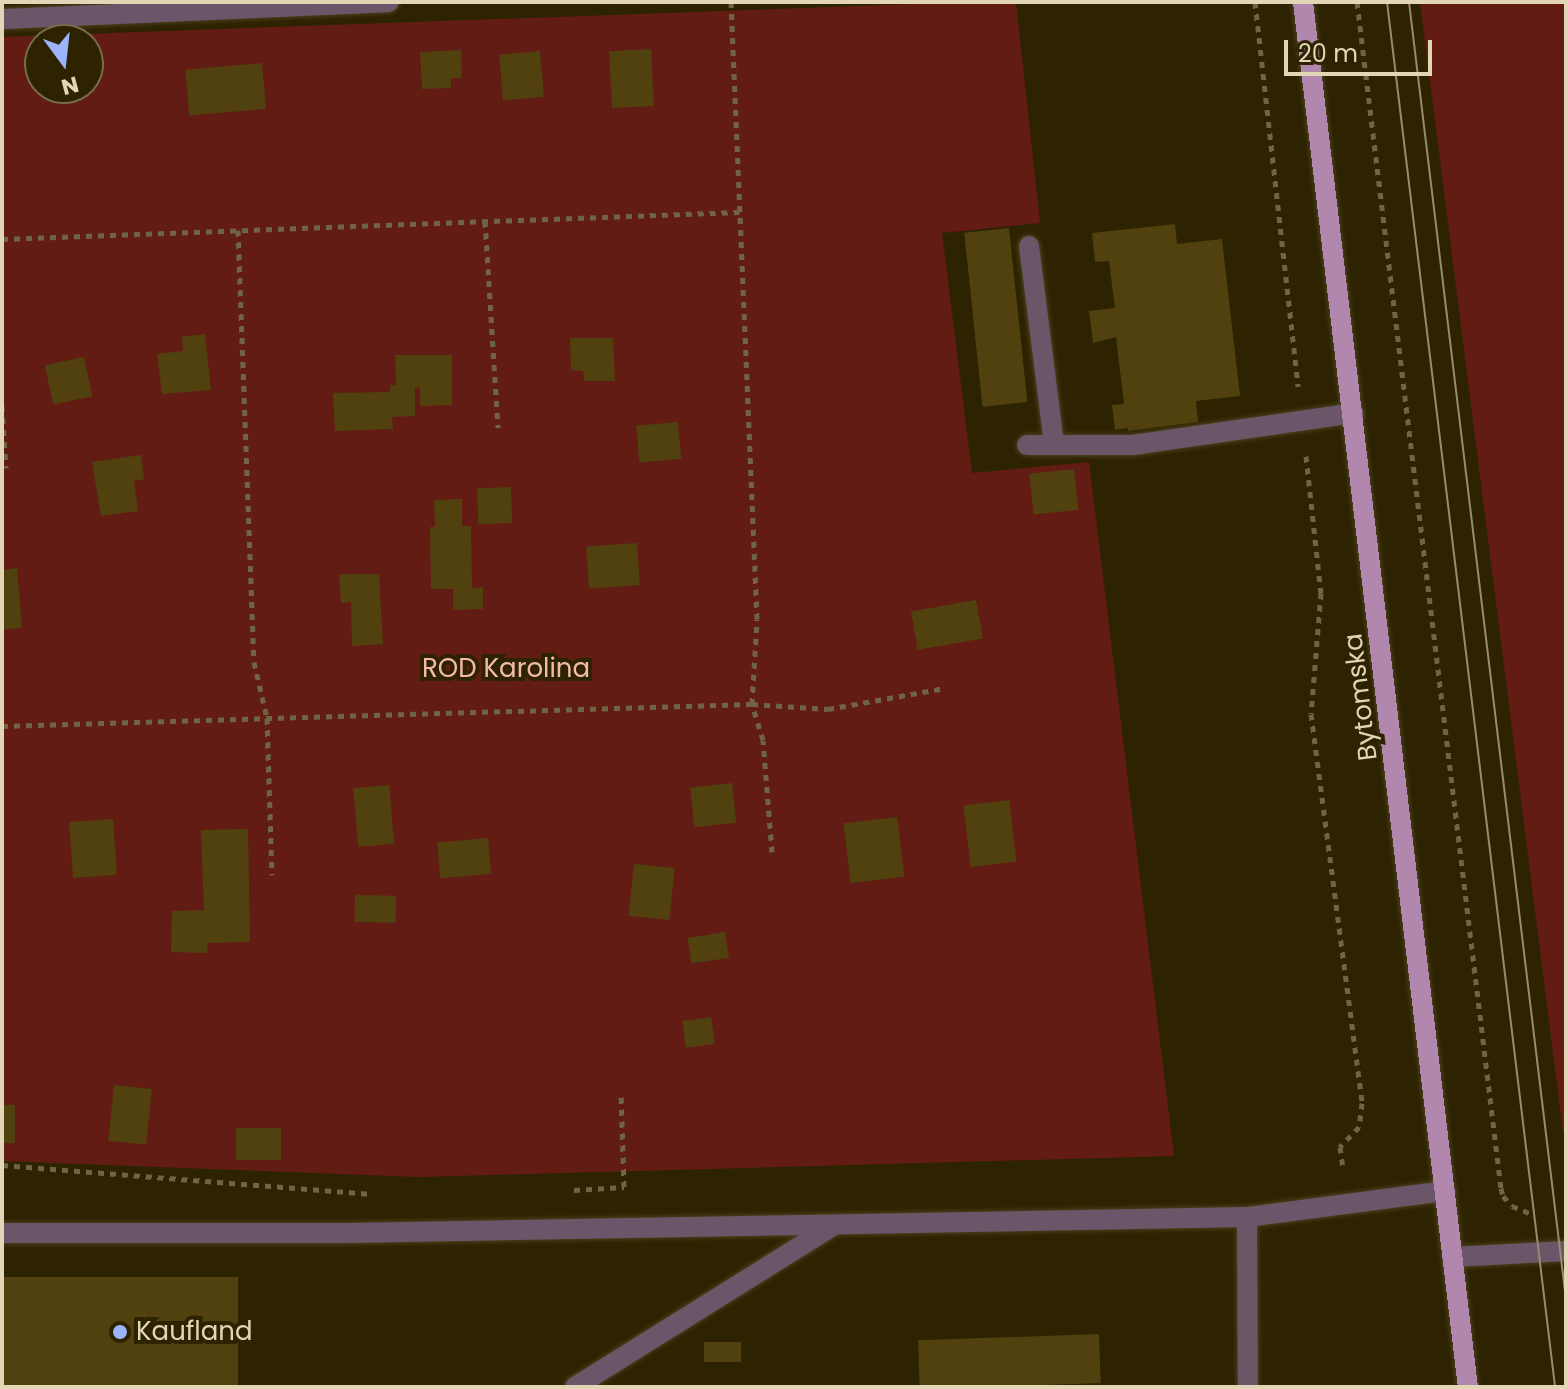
<!DOCTYPE html>
<style>
body{margin:0}
#map{position:relative;width:1568px;height:1389px;overflow:hidden;background:#2e2301;font-family:Poppins,sans-serif}
div>[style]{position:absolute}
.green>*{inset:0;background:#631c14}
.building>*{inset:0;background:#51410e;transform-origin:0 0}
.path>*{height:5px;margin-top:-2.5px;transform-origin:0;background:repeating-linear-gradient(90deg,#6f6443 0 6px,transparent 0 12px)}
.roads{filter:drop-shadow(0 0 2px #4b401e) drop-shadow(0 0 2px #4b401e)}
.minor>*{height:20px;margin:-10px;padding:0 10px;transform-origin:10px;border-radius:10px;background:#6b5669}
.major>*{height:20px;margin:-10px;padding:0 10px;transform-origin:10px;border-radius:10px;background:#b287ae}
.tram>*{height:2px;margin:-1px;padding:0 1px;transform-origin:1px;border-radius:1px;background:#978c6c}
.dots>*{width:22px;height:22px;translate:-50% -50%;box-sizing:border-box;border:4px solid #2e2301;border-radius:50%}
span{translate:-50% -50%;white-space:nowrap;text-align:center;line-height:1.15;-webkit-text-stroke:8px #2e2301;paint-order:stroke}
.park-label{font-size:26px;color:#f3b8ae}
.street-label{font-size:26px;color:#e2d6b7}
.poi-label{font-size:26px;color:#e2d6b7}
.left{translate:0 -50%;text-align:left}
.frame{position:absolute;inset:0;border:4px solid #e2d6b7;pointer-events:none}
.north{position:absolute;left:24px;top:24px;width:80px;height:80px;box-sizing:border-box;background:#2e2301;border:2px solid #766b4a;border-radius:50%;rotate:165deg;font-size:22px;font-weight:700;line-height:32px;text-align:center;color:#e2d6b7}
.north::after{content:'';display:block;margin:auto;width:28px;height:36px;background:#9cb4fd;clip-path:polygon(50% 0,100% 100%,50% 72%,0 100%)}
.scale{position:absolute;left:1284px;top:40px;width:148px;height:36px;box-sizing:border-box;border:4px solid #e2d6b7;border-top:0;padding-left:10px;font-size:24px;line-height:28px;white-space:nowrap;color:#e2d6b7;-webkit-text-stroke:6px #2e2301;paint-order:stroke}
</style>
<div id="map">
<div class="green">
<i style="clip-path:polygon(evenodd,968px 2px,1016px 2px,1040px 223px,942px 233px,972px 473px,1089px 462px,1174px 1156px,418px 1177px,2px 1161px,2px 37px,968px 2px,40px 40px,88px 40px,88px 88px,40px 88px,40px 40px)"></i>
<i style="clip-path:polygon(1420px 2px,1566px 2px,1566px 1134px,1563px 1132px)"></i>
</div>
<div class="building">
<i style="left:651px;top:49px;width:57px;height:42px;rotate:87deg"></i>
<i style="clip-path:polygon(461px 50px,462px 78px,451px 78px,451px 88px,422px 89px,420px 52px)"></i>
<i style="left:540px;top:51px;width:46px;height:41px;rotate:85deg"></i>
<i style="left:262px;top:63px;width:46px;height:77px;rotate:85deg"></i>
<i style="clip-path:polygon(1175px 224px,1177px 244px,1222px 239px,1240px 396px,1196px 401px,1198px 422px,1128px 431px,1128px 428px,1115px 430px,1112px 405px,1124px 404px,1116px 337px,1093px 343px,1089px 311px,1115px 308px,1109px 261px,1095px 262px,1092px 233px)"></i>
<i style="left:1009px;top:228px;width:175px;height:45px;rotate:84deg"></i>
<i style="clip-path:polygon(205px 334px,211px 390px,162px 394px,157px 354px,183px 351px,182px 337px)"></i>
<i style="clip-path:polygon(570px 338px,613px 338px,615px 381px,584px 381px,583px 371px,571px 370px)"></i>
<i style="clip-path:polygon(395px 355px,452px 355px,452px 405px,420px 406px,420px 387px,415px 388px,415px 416px,392px 417px,393px 429px,335px 431px,333px 393px,390px 392px,390px 385px,396px 385px)"></i>
<i style="left:84px;top:357px;width:40px;height:40px;rotate:78deg"></i>
<i style="left:678px;top:422px;width:37px;height:42px;rotate:85deg"></i>
<i style="clip-path:polygon(141px 455px,144px 479px,134px 481px,138px 511px,101px 516px,92px 462px)"></i>
<i style="left:1074px;top:469px;width:41px;height:45px;rotate:84deg"></i>
<i style="left:511px;top:487px;width:36px;height:34px;rotate:88deg"></i>
<i style="clip-path:polygon(462px 499px,462px 526px,471px 526px,472px 588px,483px 587px,483px 609px,453px 610px,453px 589px,431px 589px,430px 527px,435px 527px,434px 500px)"></i>
<i style="left:637px;top:543px;width:42px;height:51px;rotate:86deg"></i>
<i style="clip-path:polygon(17px 568px,22px 628px,2px 629px,2px 570px)"></i>
<i style="clip-path:polygon(339px 574px,379px 574px,383px 644px,352px 646px,351px 602px,341px 603px)"></i>
<i style="left:976px;top:600px;width:39px;height:66px;rotate:80deg"></i>
<i style="left:732px;top:783px;width:40px;height:42px;rotate:84deg"></i>
<i style="left:389px;top:785px;width:59px;height:36px;rotate:85deg"></i>
<i style="left:1009px;top:800px;width:62px;height:46px;rotate:83deg"></i>
<i style="left:897px;top:817px;width:60px;height:54px;rotate:83deg"></i>
<i style="left:113px;top:819px;width:56px;height:44px;rotate:86deg"></i>
<i style="clip-path:polygon(248px 829px,250px 942px,207px 943px,208px 953px,171px 952px,172px 911px,204px 910px,201px 830px)"></i>
<i style="left:488px;top:838px;width:36px;height:51px;rotate:85deg"></i>
<i style="left:634px;top:864px;width:41px;height:52px;rotate:6deg"></i>
<i style="left:355px;top:895px;width:41px;height:27px;rotate:1deg"></i>
<i style="left:725px;top:932px;width:26px;height:38px;rotate:81deg"></i>
<i style="left:711px;top:1017px;width:27px;height:29px;rotate:82deg"></i>
<i style="left:114px;top:1085px;width:38px;height:56px;rotate:6deg"></i>
<i style="left:2px;top:1105px;width:13px;height:38px"></i>
<i style="left:236px;top:1128px;width:45px;height:32px"></i>
<i style="left:2px;top:1277px;width:236px;height:110px"></i>
<i style="left:1099px;top:1334px;width:49px;height:181px;rotate:88deg"></i>
<i style="left:704px;top:1342px;width:37px;height:20px"></i>
</div>
<div class="path">
<i style="left:1255px;top:2px;width:387px;rotate:83.6deg"></i>
<i style="left:1357px;top:2px;width:1195px;rotate:83.08deg"></i>
<i style="left:1501px;top:1188px;width:8px;rotate:76deg"></i>
<i style="left:1503px;top:1196px;width:13px;rotate:48deg"></i>
<i style="left:1512px;top:1206px;width:22px;rotate:22deg"></i>
<i style="left:485px;top:221px;width:207px;rotate:86.4deg"></i>
<i style="left:238px;top:230px;width:432px;rotate:87.9deg"></i>
<i style="left:254px;top:662px;width:57px;rotate:76.9deg"></i>
<i style="left:267px;top:718px;width:157px;rotate:88.2deg"></i>
<i style="left:2px;top:239px;width:738px;rotate:-2.1deg"></i>
<i style="left:2px;top:406px;width:62px;rotate:86.3deg"></i>
<i style="left:1306px;top:456px;width:138px;rotate:83.8deg"></i>
<i style="left:1321px;top:593px;width:121px;rotate:94.7deg"></i>
<i style="left:1311px;top:714px;width:392px;rotate:82.5deg"></i>
<i style="left:1362px;top:1103px;width:24px;rotate:97deg"></i>
<i style="left:1359px;top:1127px;width:28px;rotate:134deg"></i>
<i style="left:1340px;top:1147px;width:22px;rotate:82deg"></i>
<i style="left:2px;top:726px;width:750px;rotate:-1.68deg"></i>
<i style="left:752px;top:704px;width:85px;rotate:-86.6deg"></i>
<i style="left:757px;top:619px;width:618px;rotate:-92.41deg"></i>
<i style="left:772px;top:852px;width:112px;rotate:-94.6deg"></i>
<i style="left:763px;top:740px;width:38px;rotate:-107deg"></i>
<i style="left:752px;top:704px;width:76px;rotate:3.8deg"></i>
<i style="left:828px;top:709px;width:119px;rotate:-10.2deg"></i>
<i style="left:2px;top:1165px;width:371px;rotate:4.5deg"></i>
<i style="left:574px;top:1190px;width:50px;rotate:-3.4deg"></i>
<i style="left:624px;top:1187px;width:94px;rotate:-91.8deg"></i>
</div>
<div class="roads">
<div class="minor">
<i style="left:2px;top:19px;width:387px;rotate:-2.5deg"></i>
<i style="left:1029px;top:246px;width:199px;rotate:82.8deg"></i>
<i style="left:1027px;top:445px;width:106px"></i>
<i style="left:1133px;top:445px;width:223px;rotate:-8.2deg"></i>
<i style="left:1247px;top:1217px;width:170px;rotate:89.7deg"></i>
<i style="left:2px;top:1233px;width:347px"></i>
<i style="left:349px;top:1233px;width:898px;rotate:-1.02deg"></i>
<i style="left:1247px;top:1217px;width:200px;rotate:-7.5deg"></i>
<i style="left:1452px;top:1257px;width:114px;rotate:-3deg"></i>
<i style="left:575px;top:1387px;width:304px;rotate:-32deg"></i>
</div>
<div class="major">
<i style="left:1303px;top:2px;width:1395px;rotate:83.21deg"></i>
</div>
</div>
<div class="tram">
<i style="left:1387px;top:2px;width:1395px;rotate:83.08deg"></i>
<i style="left:1409px;top:2px;width:1306px;rotate:83.1deg"></i>
</div>
<div class="dots">
<i style="left:120px;top:1332px;background:#9cb4fd"></i>
</div>
<div class="park-label">
<span style="left:506px;top:669px">ROD Karolina</span>
</div>
<div class="street-label">
<span style="left:1361px;top:697px;rotate:-97deg">Bytomska</span>
</div>
<div class="poi-label">
<span class="left" style="left:136px;top:1332px">Kaufland</span>
</div>
<div class="frame"></div>
<div class="north">N</div>
<div class="scale">20 m</div>
</div>
